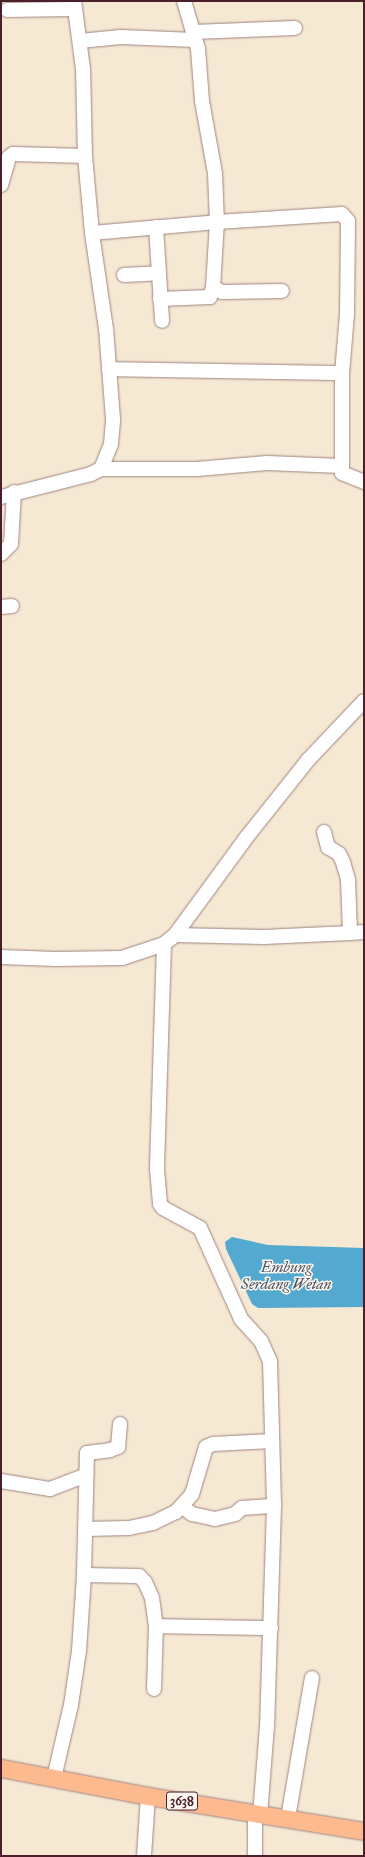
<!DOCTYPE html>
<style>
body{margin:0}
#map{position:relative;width:365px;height:1857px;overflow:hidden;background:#f6e9d4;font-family:"IM FELL Great Primer",serif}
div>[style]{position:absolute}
.water>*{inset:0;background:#53a9cf}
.roads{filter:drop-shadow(0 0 1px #a08480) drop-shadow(0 0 1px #a08480)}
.minor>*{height:14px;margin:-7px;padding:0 7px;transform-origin:7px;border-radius:7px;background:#fff}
.major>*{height:17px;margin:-8.5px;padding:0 8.5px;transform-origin:8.5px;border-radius:8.5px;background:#fcba8e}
span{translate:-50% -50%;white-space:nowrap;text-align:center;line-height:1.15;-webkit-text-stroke:3px #fbf7ec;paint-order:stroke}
.shield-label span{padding:1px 3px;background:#fbf7ec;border:1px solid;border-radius:3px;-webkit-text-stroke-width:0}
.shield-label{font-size:13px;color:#4a1f2b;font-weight:700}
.water-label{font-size:15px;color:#4e566d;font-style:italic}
.frame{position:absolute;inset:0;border:2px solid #4a1f2b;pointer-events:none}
</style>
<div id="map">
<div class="water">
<i style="clip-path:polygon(232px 1237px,268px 1245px,364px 1248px,364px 1307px,258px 1308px,252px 1304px,226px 1249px,225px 1242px)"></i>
</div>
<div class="roads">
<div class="minor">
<i style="left:184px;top:1px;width:50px;rotate:73.7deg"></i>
<i style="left:198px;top:49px;width:52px;rotate:85.6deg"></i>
<i style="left:202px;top:101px;width:73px;rotate:79.8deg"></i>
<i style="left:215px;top:173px;width:49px;rotate:87.7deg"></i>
<i style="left:217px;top:222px;width:125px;rotate:-3.7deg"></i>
<i style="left:342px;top:214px;width:9px;rotate:49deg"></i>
<i style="left:348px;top:221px;width:93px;rotate:90.6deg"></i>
<i style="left:347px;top:314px;width:59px;rotate:94.8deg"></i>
<i style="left:342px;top:373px;width:100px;rotate:90deg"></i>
<i style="left:342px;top:473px;width:24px;rotate:22deg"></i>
<i style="left:7px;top:10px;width:67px;rotate:-0.9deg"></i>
<i style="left:193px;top:32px;width:102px;rotate:-2.2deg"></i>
<i style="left:80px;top:41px;width:41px;rotate:-5.6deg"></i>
<i style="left:121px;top:37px;width:74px;rotate:2.3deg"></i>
<i style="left:1px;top:185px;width:29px;rotate:-74deg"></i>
<i style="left:9px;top:157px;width:5px;rotate:-37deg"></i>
<i style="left:13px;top:154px;width:72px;rotate:1.6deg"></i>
<i style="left:156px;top:227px;width:94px;rotate:86.3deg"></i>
<i style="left:92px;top:233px;width:125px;rotate:-5deg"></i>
<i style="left:217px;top:222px;width:65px;rotate:93.5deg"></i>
<i style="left:213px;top:287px;width:10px;rotate:29deg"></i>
<i style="left:222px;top:292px;width:60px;rotate:-1deg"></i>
<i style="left:124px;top:275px;width:35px;rotate:-3deg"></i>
<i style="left:160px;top:299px;width:50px;rotate:-2.3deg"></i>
<i style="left:210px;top:297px;width:10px;rotate:-73deg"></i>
<i style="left:109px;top:369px;width:233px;rotate:1deg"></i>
<i style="left:101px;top:469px;width:96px"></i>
<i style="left:197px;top:469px;width:70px;rotate:-4.9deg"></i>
<i style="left:267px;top:463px;width:74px;rotate:2.3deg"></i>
<i style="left:1px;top:497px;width:93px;rotate:-14.3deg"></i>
<i style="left:91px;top:474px;width:11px;rotate:-27deg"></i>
<i style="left:101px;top:469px;width:27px;rotate:-68deg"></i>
<i style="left:111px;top:444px;width:25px;rotate:-85deg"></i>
<i style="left:113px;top:419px;width:90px;rotate:-94.4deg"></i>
<i style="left:106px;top:329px;width:97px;rotate:-98.3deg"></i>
<i style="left:92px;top:233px;width:77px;rotate:-95.2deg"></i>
<i style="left:85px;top:156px;width:87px;rotate:-91.3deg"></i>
<i style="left:83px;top:69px;width:69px;rotate:-97.5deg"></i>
<i style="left:1px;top:554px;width:14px;rotate:-45deg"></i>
<i style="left:11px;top:544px;width:52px;rotate:-86.7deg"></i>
<i style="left:1px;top:607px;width:11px;rotate:-5deg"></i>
<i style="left:324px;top:832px;width:16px;rotate:75deg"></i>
<i style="left:328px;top:847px;width:13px;rotate:32deg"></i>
<i style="left:339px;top:854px;width:9px;rotate:63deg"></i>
<i style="left:343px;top:862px;width:19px;rotate:74deg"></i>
<i style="left:348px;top:880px;width:53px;rotate:87.8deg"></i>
<i style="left:350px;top:933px;width:14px;rotate:-4deg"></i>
<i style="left:175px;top:935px;width:89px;rotate:1.3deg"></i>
<i style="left:264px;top:937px;width:86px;rotate:-2.7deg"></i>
<i style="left:164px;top:944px;width:225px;rotate:91.8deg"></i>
<i style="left:157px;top:1169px;width:35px;rotate:85deg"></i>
<i style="left:160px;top:1204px;width:5px;rotate:53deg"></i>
<i style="left:163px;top:1208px;width:42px;rotate:28.4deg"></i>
<i style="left:200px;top:1228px;width:100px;rotate:65.7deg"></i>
<i style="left:241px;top:1319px;width:30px;rotate:48deg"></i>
<i style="left:261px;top:1341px;width:22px;rotate:66deg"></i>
<i style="left:270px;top:1361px;width:145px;rotate:88.4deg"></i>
<i style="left:274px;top:1506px;width:220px;rotate:91.8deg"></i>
<i style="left:267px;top:1726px;width:88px;rotate:94.5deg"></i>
<i style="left:1px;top:957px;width:54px;rotate:2.1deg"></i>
<i style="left:55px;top:959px;width:67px;rotate:-0.9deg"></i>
<i style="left:122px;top:958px;width:44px;rotate:-18.4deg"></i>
<i style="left:164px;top:944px;width:14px;rotate:-39deg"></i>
<i style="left:175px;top:935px;width:120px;rotate:-53.8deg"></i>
<i style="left:246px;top:838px;width:100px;rotate:-51.5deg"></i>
<i style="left:308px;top:760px;width:81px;rotate:-46.5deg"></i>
<i style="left:1px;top:1481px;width:50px;rotate:9.3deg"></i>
<i style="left:50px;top:1489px;width:39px;rotate:-21deg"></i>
<i style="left:183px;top:1507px;width:11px;rotate:38deg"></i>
<i style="left:192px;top:1514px;width:24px;rotate:12deg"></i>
<i style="left:215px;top:1519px;width:21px;rotate:-14deg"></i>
<i style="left:235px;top:1514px;width:9px;rotate:-41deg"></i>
<i style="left:242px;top:1508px;width:32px;rotate:-4deg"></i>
<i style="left:85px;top:1529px;width:44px;rotate:-1.3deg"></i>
<i style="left:129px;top:1528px;width:25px;rotate:-12deg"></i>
<i style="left:153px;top:1523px;width:25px;rotate:-26deg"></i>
<i style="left:176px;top:1512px;width:24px;rotate:-48deg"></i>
<i style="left:192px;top:1494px;width:49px;rotate:-73.4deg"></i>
<i style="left:206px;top:1447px;width:8px;rotate:-23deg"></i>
<i style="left:213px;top:1444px;width:59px;rotate:-2.9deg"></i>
<i style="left:84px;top:1575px;width:55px;rotate:1deg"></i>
<i style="left:139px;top:1576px;width:8px;rotate:45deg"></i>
<i style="left:145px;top:1582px;width:17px;rotate:66deg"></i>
<i style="left:152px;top:1598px;width:28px;rotate:82deg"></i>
<i style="left:156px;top:1626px;width:63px;rotate:91.8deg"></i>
<i style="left:156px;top:1626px;width:115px;rotate:1deg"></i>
<i style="left:54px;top:1778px;width:75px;rotate:-76.9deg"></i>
<i style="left:71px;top:1705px;width:55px;rotate:-81.6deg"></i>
<i style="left:79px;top:1651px;width:76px;rotate:-86.2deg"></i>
<i style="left:84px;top:1575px;width:122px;rotate:-88.6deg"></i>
<i style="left:87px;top:1453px;width:23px;rotate:-7deg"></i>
<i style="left:110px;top:1450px;width:9px;rotate:-21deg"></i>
<i style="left:118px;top:1447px;width:23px;rotate:-85deg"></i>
<i style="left:288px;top:1818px;width:142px;rotate:-80.3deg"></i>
<i style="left:144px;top:1856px;width:60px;rotate:-86.2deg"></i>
<i style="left:255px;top:1856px;width:44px;rotate:-90deg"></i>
</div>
<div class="major">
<i style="left:1px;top:1768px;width:150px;rotate:10.8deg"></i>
<i style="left:148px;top:1796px;width:219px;rotate:9.2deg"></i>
</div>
</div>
<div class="shield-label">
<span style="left:182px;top:1801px">3638</span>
</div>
<div class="water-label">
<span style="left:286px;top:1276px">Embung<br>Serdang Wetan</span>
</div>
<div class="frame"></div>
</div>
